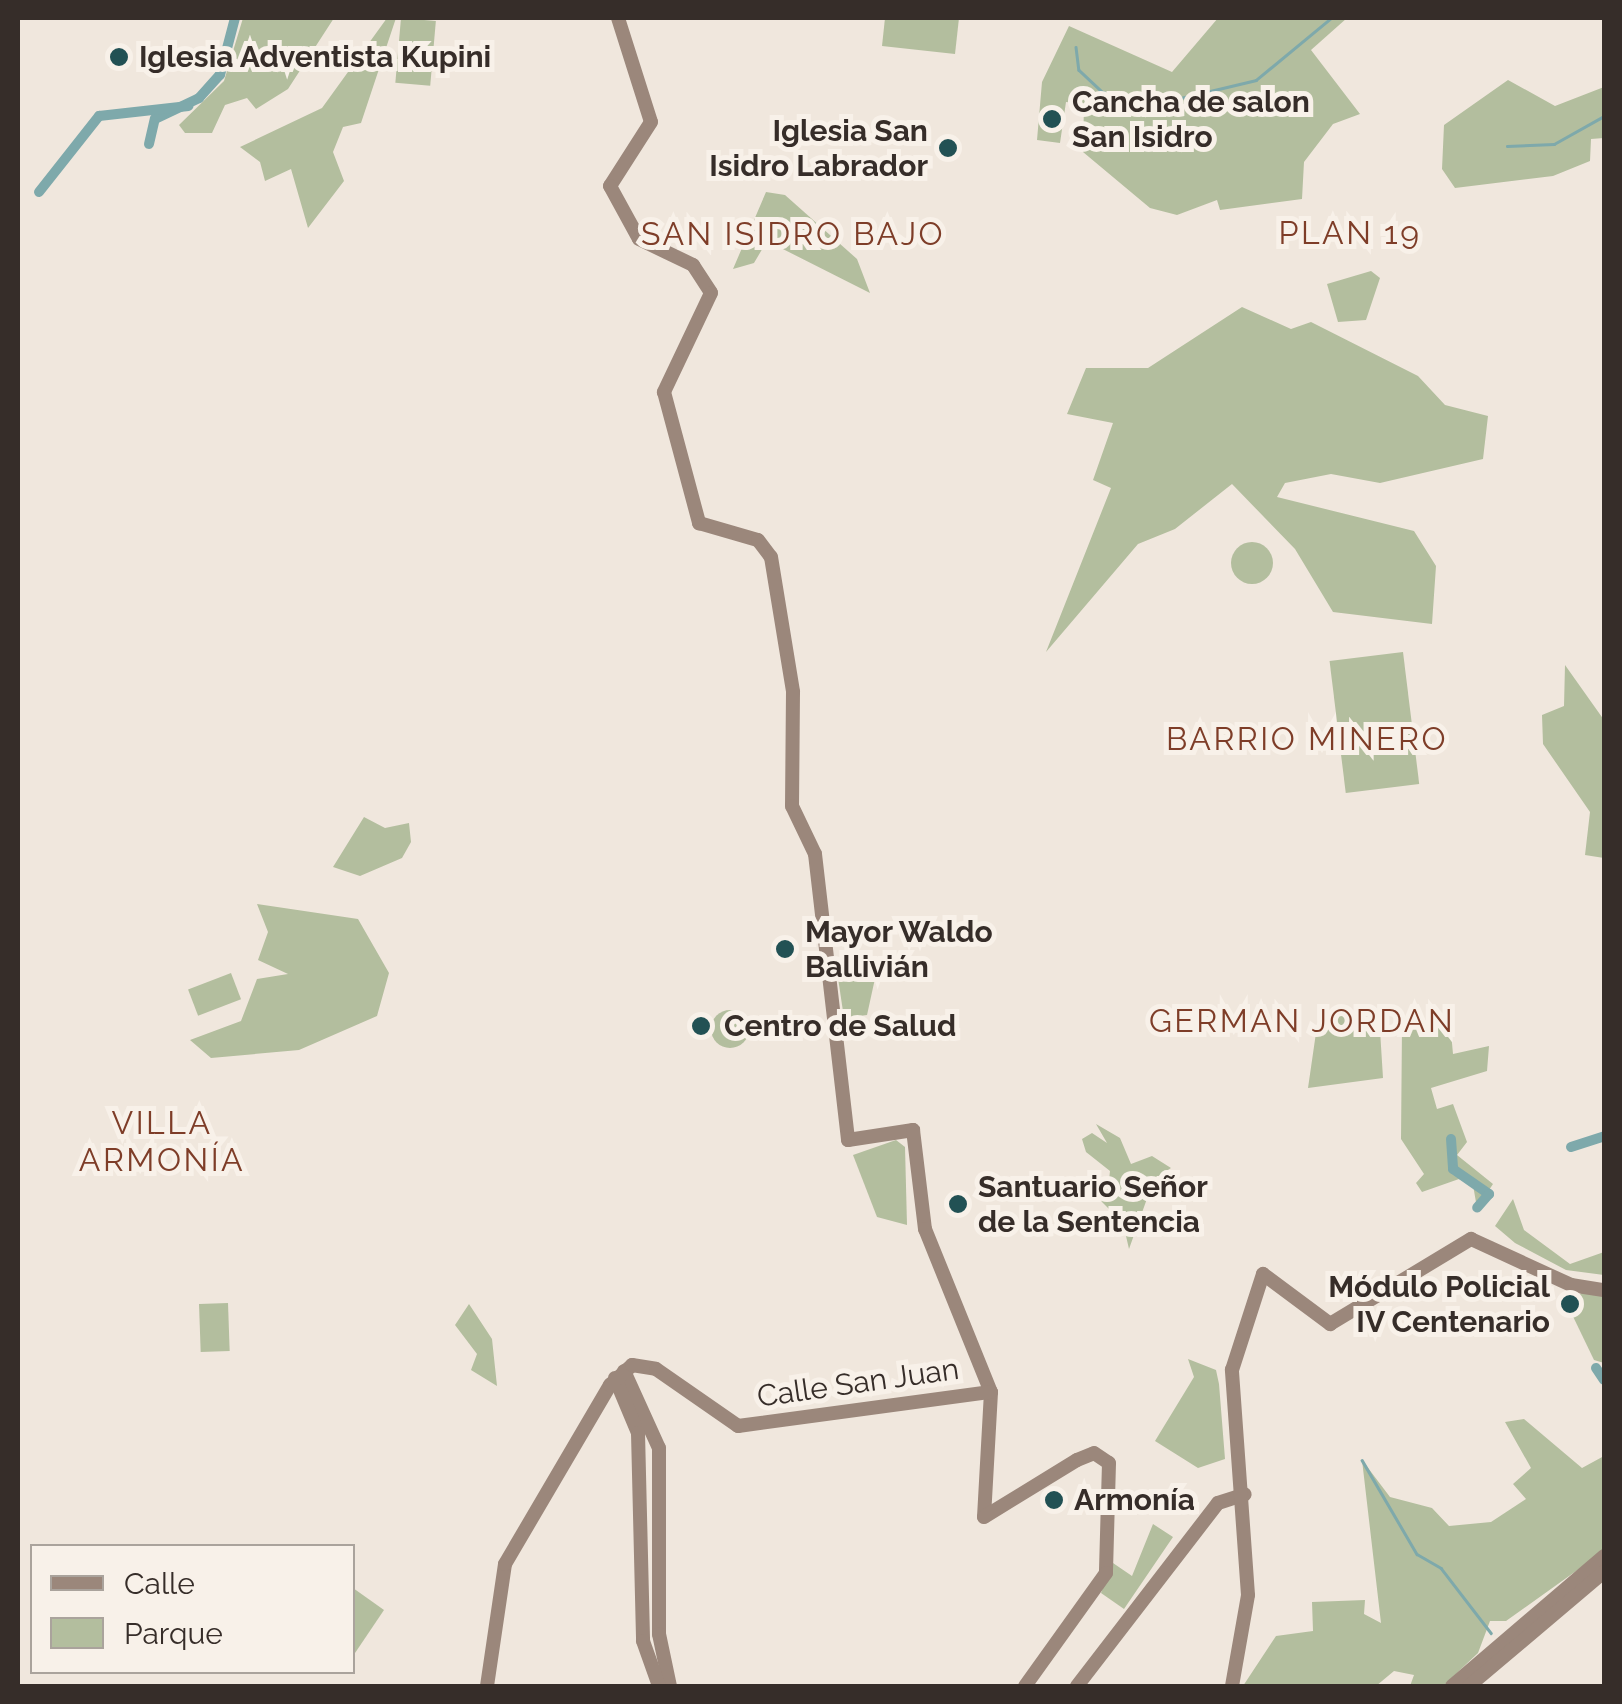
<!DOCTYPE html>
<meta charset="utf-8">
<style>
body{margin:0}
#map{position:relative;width:1622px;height:1704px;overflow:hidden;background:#f0e7dd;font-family:Raleway,sans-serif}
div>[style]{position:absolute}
.green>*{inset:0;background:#b3be9e;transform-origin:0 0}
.round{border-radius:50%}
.stream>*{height:2.5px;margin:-1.25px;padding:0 1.25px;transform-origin:1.25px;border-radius:1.25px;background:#7ea9ab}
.canal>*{height:10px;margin:-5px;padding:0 5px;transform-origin:5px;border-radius:5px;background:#7ea9ab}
.secondary>*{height:14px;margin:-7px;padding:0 7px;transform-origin:7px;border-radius:7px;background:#9b877b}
.dots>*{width:28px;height:28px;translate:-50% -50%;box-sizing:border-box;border:5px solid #f8f1e9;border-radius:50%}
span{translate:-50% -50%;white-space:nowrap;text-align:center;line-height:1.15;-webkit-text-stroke:10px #f8f1e9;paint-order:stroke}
.poi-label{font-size:30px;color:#362d29;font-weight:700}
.left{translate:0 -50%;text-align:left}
.right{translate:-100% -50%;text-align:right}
.street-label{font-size:30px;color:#362d29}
.neighbourhood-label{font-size:32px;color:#7e3d28;letter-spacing:2.5px}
.frame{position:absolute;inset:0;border:20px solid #362d29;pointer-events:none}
.legend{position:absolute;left:30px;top:1544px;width:325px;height:130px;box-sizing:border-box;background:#f8f1e9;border:2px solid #aaa39c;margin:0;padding:12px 18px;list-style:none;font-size:30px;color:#362d29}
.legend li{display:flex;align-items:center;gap:20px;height:50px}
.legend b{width:50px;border:2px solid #aaa39c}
</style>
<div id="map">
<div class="green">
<i style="clip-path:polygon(243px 18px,334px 18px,288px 89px,256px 109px,247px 98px,225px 105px,212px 133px,185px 133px,179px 125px,224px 81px)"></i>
<i style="clip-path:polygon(387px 18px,396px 18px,361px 123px,343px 127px,333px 152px,344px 181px,308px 228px,291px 169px,265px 181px,260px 162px,240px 147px,322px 108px)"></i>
<i style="left:401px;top:18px;width:35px;height:65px;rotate:5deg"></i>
<i style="clip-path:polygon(885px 18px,959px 18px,955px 54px,882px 46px)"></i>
<i style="clip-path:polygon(1218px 18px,1347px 18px,1311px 50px,1360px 114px,1333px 124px,1304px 162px,1302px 199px,1220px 210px,1217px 200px,1177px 215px,1150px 208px,1083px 152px,1084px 104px,1066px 102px,1060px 143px,1037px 140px,1042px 82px,1069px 26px,1172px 72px)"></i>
<i style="clip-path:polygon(1508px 80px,1555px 106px,1604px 87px,1604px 138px,1591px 139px,1590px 161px,1553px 176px,1455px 188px,1442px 169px,1444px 125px)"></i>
<i style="clip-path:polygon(766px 192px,785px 195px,857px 259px,870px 293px,767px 241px,754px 263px,733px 269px)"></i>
<i style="clip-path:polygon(1371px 271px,1380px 278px,1366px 320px,1338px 322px,1327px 284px)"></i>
<i style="clip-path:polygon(1242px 307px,1291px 329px,1311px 322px,1418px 376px,1445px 405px,1488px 416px,1483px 459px,1380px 483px,1331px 474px,1285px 483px,1277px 497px,1414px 531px,1436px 566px,1432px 624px,1333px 612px,1295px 549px,1232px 484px,1175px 529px,1138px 544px,1046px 652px,1111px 488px,1093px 480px,1113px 423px,1067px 414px,1086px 368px,1148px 368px)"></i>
<i class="round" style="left:1231px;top:542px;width:42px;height:42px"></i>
<i style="left:1403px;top:652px;width:133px;height:74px;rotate:83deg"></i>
<i style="clip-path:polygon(1565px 665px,1604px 720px,1604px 858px,1585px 855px,1590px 812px,1543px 744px,1542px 715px,1564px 706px)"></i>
<i style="clip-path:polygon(364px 817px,385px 828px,409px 823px,411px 842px,402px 858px,360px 876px,333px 867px)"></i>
<i style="clip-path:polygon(257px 904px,358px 919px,389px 973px,377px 1016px,299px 1050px,211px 1058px,190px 1040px,241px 1021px,257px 979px,288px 974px,258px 960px,268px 932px)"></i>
<i style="left:231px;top:973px;width:28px;height:46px;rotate:69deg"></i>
<i style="clip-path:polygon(876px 974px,867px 1015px,844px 1018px,838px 978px)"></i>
<i class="round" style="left:711px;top:1010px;width:38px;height:38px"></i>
<i style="clip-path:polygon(1319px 1012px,1360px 1012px,1362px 1031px,1380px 1030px,1383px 1078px,1308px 1088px)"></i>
<i style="clip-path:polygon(1450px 1021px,1453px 1054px,1489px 1046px,1487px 1071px,1431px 1088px,1437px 1109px,1453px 1104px,1467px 1142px,1457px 1155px,1493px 1184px,1477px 1208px,1473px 1185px,1459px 1179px,1422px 1192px,1416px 1183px,1424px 1174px,1401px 1139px,1402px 1026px)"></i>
<i style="clip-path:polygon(1096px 1124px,1120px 1138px,1131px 1164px,1152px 1156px,1171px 1168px,1154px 1179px,1129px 1249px,1123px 1223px,1091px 1191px,1108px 1189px,1110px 1171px,1086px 1152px,1082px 1139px,1092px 1133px,1107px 1143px)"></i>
<i style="clip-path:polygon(896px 1140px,905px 1147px,907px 1225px,877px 1217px,853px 1155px)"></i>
<i style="clip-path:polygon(1513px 1199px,1524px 1230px,1570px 1264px,1604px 1252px,1604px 1275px,1566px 1270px,1515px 1243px,1495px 1226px)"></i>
<i style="clip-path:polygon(1584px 1291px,1604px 1295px,1604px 1363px,1594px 1360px,1567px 1304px)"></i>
<i style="left:228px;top:1303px;width:48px;height:29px;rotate:88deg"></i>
<i style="clip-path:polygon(469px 1304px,492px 1339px,497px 1386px,471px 1370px,477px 1354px,455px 1325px)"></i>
<i style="clip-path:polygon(1188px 1359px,1216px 1370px,1219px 1384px,1225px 1459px,1198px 1468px,1155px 1441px,1194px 1377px)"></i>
<i style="clip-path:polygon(1524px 1419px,1582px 1468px,1604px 1456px,1604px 1551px,1506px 1621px,1490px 1621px,1478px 1653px,1443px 1686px,1410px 1686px,1414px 1675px,1394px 1671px,1376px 1686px,1243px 1686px,1276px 1636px,1313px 1631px,1312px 1602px,1365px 1600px,1364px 1614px,1381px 1623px,1362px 1460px,1390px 1497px,1432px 1508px,1449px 1526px,1491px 1522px,1526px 1499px,1513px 1484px,1531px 1468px,1505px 1422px)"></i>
<i style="clip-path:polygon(1153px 1524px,1173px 1537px,1124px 1609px,1101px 1593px,1113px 1563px,1132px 1576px)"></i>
<i style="clip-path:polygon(353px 1588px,384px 1610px,353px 1656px)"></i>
</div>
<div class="stream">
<i style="left:1076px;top:47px;width:23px;rotate:83deg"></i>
<i style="left:1079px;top:70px;width:33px;rotate:43deg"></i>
<i style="left:1103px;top:92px;width:43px;rotate:20.6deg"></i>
<i style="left:1143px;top:107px;width:116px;rotate:-13.4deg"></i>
<i style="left:1256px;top:80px;width:97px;rotate:-39.6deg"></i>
<i style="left:1507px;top:146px;width:47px;rotate:-2.4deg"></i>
<i style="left:1554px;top:144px;width:57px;rotate:-29.2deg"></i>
<i style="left:1362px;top:1460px;width:109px;rotate:59.7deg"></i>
<i style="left:1417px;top:1554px;width:28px;rotate:30deg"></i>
<i style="left:1441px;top:1568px;width:82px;rotate:52.4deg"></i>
</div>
<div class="canal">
<i style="left:149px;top:144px;width:26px;rotate:-77deg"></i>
<i style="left:155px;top:119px;width:49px;rotate:-25.5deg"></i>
<i style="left:199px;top:98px;width:31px;rotate:-48deg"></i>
<i style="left:220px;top:75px;width:59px;rotate:-75.3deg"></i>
<i style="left:39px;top:192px;width:97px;rotate:-51.7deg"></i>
<i style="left:99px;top:116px;width:90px;rotate:-6.4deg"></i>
<i style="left:1451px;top:1139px;width:30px;rotate:86deg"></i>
<i style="left:1453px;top:1169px;width:44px;rotate:34.8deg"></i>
<i style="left:1489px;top:1194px;width:18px;rotate:131deg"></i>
<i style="left:1571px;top:1147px;width:35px;rotate:-18deg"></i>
<i style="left:1596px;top:1368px;width:14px;rotate:56deg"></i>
</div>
<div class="secondary">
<i style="left:618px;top:18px;width:109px;rotate:72.4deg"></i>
<i style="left:651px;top:122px;width:76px;rotate:122.6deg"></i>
<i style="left:610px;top:186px;width:60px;rotate:61.3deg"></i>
<i style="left:639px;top:239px;width:60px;rotate:25.7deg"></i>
<i style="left:693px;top:265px;width:33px;rotate:57deg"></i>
<i style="left:711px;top:293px;width:110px;rotate:115.4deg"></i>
<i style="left:664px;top:392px;width:136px;rotate:75deg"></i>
<i style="left:699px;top:523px;width:61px;rotate:16.1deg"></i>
<i style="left:758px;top:540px;width:21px;rotate:53deg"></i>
<i style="left:771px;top:557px;width:137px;rotate:80.7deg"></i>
<i style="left:793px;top:692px;width:114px;rotate:90.5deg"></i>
<i style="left:792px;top:806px;width:53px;rotate:64.4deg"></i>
<i style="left:815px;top:854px;width:288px;rotate:83.4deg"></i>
<i style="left:848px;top:1140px;width:66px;rotate:-8.7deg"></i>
<i style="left:913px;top:1130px;width:100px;rotate:83.1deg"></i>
<i style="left:925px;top:1229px;width:176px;rotate:68deg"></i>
<i style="left:991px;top:1392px;width:125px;rotate:93.2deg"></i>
<i style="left:984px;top:1517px;width:109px;rotate:-31.5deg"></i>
<i style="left:1077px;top:1460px;width:18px;rotate:-22deg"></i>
<i style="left:1094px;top:1453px;width:18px;rotate:34deg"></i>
<i style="left:1109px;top:1463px;width:110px;rotate:91.6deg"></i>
<i style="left:1106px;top:1573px;width:139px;rotate:125.6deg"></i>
<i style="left:624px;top:1371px;width:85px;rotate:65.6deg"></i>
<i style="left:659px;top:1448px;width:186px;rotate:90deg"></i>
<i style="left:659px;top:1634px;width:53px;rotate:78.1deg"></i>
<i style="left:615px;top:1378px;width:60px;rotate:67.3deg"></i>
<i style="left:638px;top:1433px;width:208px;rotate:88.6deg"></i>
<i style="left:643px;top:1641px;width:48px;rotate:70.4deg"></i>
<i style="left:487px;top:1686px;width:123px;rotate:-81.6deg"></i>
<i style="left:505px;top:1564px;width:208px;rotate:-59.6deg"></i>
<i style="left:610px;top:1385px;width:30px;rotate:-42deg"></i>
<i style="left:632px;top:1365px;width:24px;rotate:9deg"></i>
<i style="left:656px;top:1369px;width:100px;rotate:34.8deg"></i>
<i style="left:738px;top:1426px;width:255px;rotate:-7.7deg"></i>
<i style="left:1077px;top:1686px;width:231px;rotate:-52.4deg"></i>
<i style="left:1218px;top:1503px;width:28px;rotate:-18deg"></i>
<i style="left:1232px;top:1686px;width:92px;rotate:-80deg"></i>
<i style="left:1248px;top:1595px;width:226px;rotate:-94.1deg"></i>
<i style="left:1232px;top:1370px;width:101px;rotate:-72.1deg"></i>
<i style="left:1263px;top:1274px;width:84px;rotate:36.7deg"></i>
<i style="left:1330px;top:1324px;width:165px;rotate:-31.1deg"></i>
<i style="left:1471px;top:1239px;width:110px;rotate:24.7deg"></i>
<i style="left:1571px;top:1285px;width:33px;rotate:9deg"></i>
<i style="left:1452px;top:1686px;width:200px;rotate:-40.5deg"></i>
<i style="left:1469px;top:1686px;width:177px;rotate:-40.2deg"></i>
</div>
<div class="dots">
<i style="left:119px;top:57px;background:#225154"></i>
<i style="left:1052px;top:119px;background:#225154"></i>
<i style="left:948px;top:148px;background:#225154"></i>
<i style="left:785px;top:949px;background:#225154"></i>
<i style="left:701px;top:1026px;background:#225154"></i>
<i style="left:958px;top:1204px;background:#225154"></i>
<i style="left:1570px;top:1304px;background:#225154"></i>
<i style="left:1054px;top:1500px;background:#225154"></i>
</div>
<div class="poi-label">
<span class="left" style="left:139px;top:57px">Iglesia Adventista Kupini</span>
<span class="left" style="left:1072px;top:119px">Cancha de salon<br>San Isidro</span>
<span class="right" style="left:928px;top:148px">Iglesia San<br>Isidro Labrador</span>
<span class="left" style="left:805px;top:949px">Mayor Waldo<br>Ballivián</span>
<span class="left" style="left:724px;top:1026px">Centro de Salud</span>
<span class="left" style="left:978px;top:1204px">Santuario Señor<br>de la Sentencia</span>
<span class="right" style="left:1550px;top:1304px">Módulo Policial<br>IV Centenario</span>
<span class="left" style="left:1074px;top:1500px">Armonía</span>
</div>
<div class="street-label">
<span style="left:858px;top:1383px;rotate:-8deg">Calle San Juan</span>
</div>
<div class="neighbourhood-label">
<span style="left:1350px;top:233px">PLAN 19</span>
<span style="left:793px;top:234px">SAN ISIDRO BAJO</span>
<span style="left:1307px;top:739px">BARRIO MINERO</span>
<span style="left:1302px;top:1021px">GERMAN JORDAN</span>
<span style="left:162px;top:1142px">VILLA<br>ARMONÍA</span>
</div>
<div class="frame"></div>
<ul class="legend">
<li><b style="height:12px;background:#9b877b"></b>Calle</li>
<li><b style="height:28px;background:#b3be9e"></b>Parque</li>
</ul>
</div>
